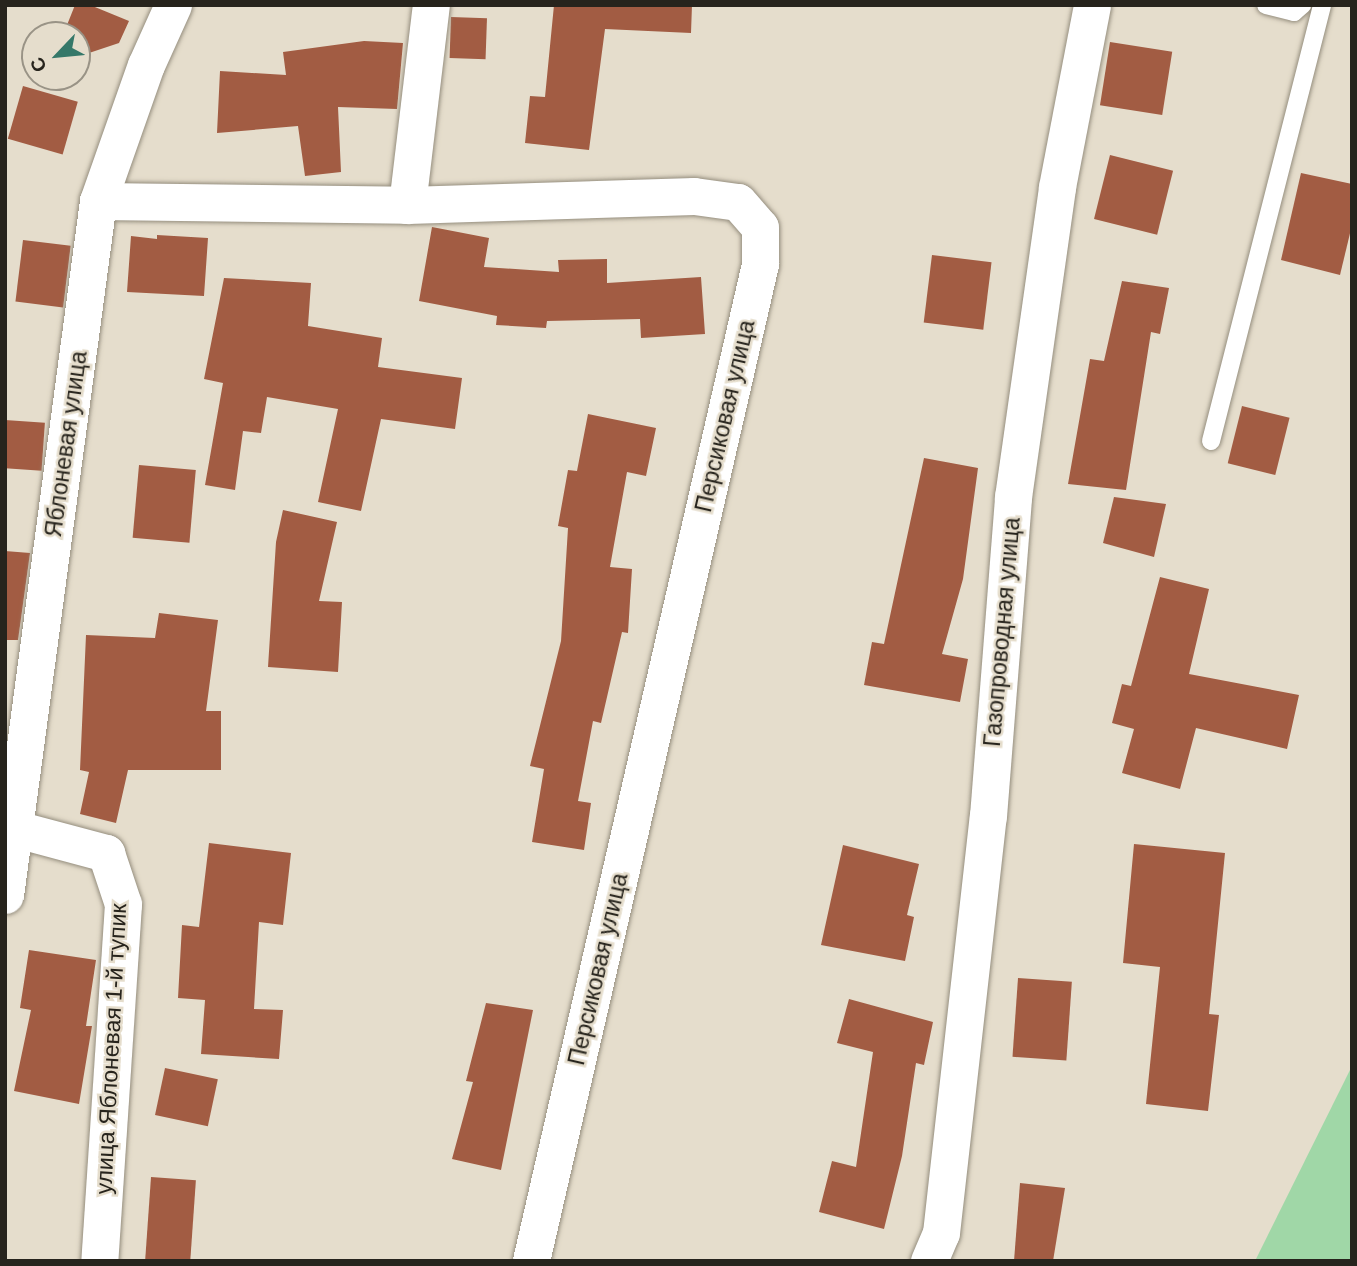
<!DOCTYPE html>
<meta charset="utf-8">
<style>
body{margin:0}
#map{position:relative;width:1357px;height:1266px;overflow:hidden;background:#e5ddcc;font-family:Helvetica,sans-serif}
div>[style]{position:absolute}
.green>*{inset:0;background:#a0d7a7}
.building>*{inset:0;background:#a25c43;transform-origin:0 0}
.roads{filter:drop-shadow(0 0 2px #958e7e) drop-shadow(0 0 2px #958e7e)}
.service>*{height:18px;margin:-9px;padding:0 9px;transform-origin:9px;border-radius:9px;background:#fff}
.minor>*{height:37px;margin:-18.5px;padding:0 18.5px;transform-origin:18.5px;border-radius:18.5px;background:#fff}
span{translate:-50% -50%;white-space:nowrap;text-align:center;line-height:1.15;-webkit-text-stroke:5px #e5ddcc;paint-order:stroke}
.street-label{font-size:23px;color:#27241d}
.frame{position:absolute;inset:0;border:7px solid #27241d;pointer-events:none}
.north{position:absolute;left:21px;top:21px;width:70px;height:70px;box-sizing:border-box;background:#e5ddcc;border:2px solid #999386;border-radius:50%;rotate:244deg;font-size:19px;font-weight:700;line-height:28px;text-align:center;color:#27241d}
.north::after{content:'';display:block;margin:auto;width:24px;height:32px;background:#357869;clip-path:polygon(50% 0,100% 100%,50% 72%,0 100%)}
</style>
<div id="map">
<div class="green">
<i style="clip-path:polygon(1352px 1066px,1352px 1261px,1255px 1261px)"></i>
</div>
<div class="building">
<i style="clip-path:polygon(75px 5px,90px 5px,129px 21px,119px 43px,77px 57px,77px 35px,63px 35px)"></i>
<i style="clip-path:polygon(554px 5px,692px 5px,691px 33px,605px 29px,589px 150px,525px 143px,530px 96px,545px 97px)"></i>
<i style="left:451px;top:17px;width:36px;height:41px;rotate:2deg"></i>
<i style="clip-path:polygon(364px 41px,403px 43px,397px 109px,338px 107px,341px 172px,305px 176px,298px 126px,217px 133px,220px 71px,286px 75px,283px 52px)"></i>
<i style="left:1110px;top:42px;width:63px;height:64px;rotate:9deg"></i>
<i style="left:23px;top:86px;width:57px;height:55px;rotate:16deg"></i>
<i style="left:1110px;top:155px;width:65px;height:66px;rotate:14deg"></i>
<i style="clip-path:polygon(1301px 173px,1352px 184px,1352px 225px,1340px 275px,1281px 260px)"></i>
<i style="clip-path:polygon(432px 227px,489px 238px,484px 267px,559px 272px,558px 260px,607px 259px,607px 283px,701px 277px,705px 334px,641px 338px,640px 319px,547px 321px,546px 328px,496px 325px,497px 316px,419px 301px)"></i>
<i style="clip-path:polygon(157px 235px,208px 238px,204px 296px,127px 292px,131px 236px,157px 239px)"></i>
<i style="left:23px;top:240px;width:48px;height:62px;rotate:7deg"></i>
<i style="left:932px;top:255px;width:60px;height:68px;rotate:7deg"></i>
<i style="clip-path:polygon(224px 278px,311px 283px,308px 326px,382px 338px,378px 367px,462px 378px,455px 429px,381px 419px,361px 511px,318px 502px,338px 409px,267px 397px,261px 433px,243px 431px,235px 490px,205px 485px,223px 383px,204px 379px)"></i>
<i style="clip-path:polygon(1122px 281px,1169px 288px,1160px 334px,1151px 332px,1126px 490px,1068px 484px,1090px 359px,1104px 361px)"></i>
<i style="left:1242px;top:406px;width:49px;height:59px;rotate:14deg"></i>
<i style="clip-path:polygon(588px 414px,656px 428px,646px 476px,627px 472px,610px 567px,632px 569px,628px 633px,622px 632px,601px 723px,593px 721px,578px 801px,591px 803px,584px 850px,532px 842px,544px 769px,530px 766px,561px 641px,568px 528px,558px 526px,568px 470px,577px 471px)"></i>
<i style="left:5px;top:420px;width:40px;height:48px;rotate:4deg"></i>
<i style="clip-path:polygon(924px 458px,978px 468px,963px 579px,942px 654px,968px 659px,960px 702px,864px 685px,872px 642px,884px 644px)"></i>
<i style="left:139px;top:465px;width:57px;height:73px;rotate:5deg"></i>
<i style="clip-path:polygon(1114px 497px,1166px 504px,1154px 557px,1103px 543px)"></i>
<i style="clip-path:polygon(283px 510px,337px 522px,319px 601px,342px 602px,338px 672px,268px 667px,276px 542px)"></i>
<i style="clip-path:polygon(5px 551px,30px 553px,18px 640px,5px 640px)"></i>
<i style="clip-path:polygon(1160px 577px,1209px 589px,1189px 674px,1299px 695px,1287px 749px,1196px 728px,1180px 789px,1122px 773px,1134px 729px,1112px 723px,1122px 684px,1131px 686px)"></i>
<i style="clip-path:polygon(159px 613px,218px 620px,206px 711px,221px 711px,221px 770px,128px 770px,116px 823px,80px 814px,89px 772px,80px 770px,86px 635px,155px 638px)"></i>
<i style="clip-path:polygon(209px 843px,291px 853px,283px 925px,259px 922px,254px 1009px,283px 1010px,279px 1059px,201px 1054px,205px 1000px,178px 998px,182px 925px,199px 927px)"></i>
<i style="clip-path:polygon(1134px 844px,1225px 853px,1209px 1014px,1219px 1015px,1208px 1111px,1146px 1104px,1160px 967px,1123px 963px)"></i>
<i style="clip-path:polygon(843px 845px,919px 864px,907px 915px,914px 917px,905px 961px,821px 945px)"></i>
<i style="clip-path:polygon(29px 950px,96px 960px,86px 1026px,92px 1026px,79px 1104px,14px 1091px,31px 1010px,20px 1008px)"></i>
<i style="left:1018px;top:978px;width:54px;height:79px;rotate:4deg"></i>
<i style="clip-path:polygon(849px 999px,933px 1022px,924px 1065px,916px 1063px,902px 1156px,884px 1229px,819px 1212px,832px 1161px,856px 1167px,873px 1052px,837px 1043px)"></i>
<i style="clip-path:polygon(486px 1003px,533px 1010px,501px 1170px,452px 1159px,473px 1082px,466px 1081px)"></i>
<i style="left:165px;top:1068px;width:54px;height:48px;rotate:12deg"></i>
<i style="left:151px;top:1177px;width:45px;height:84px;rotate:4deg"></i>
<i style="clip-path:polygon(1020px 1183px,1065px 1188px,1053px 1261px,1014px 1261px)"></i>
</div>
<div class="roads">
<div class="service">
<i style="left:1266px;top:5px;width:29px;rotate:14deg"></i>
<i style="left:1294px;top:12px;width:11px;rotate:-41deg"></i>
<i style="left:1211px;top:441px;width:450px;rotate:-75.7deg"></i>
</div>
<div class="minor">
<i style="left:98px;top:201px;width:309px;rotate:0.7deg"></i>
<i style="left:407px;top:205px;width:287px;rotate:-1.8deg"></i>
<i style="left:694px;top:196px;width:44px;rotate:7.8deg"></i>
<i style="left:738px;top:202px;width:33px;rotate:49deg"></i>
<i style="left:760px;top:227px;width:37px;rotate:90deg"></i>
<i style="left:760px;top:264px;width:1023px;rotate:102.94deg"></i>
<i style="left:407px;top:205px;width:201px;rotate:-83.2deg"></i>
<i style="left:5px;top:826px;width:105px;rotate:15deg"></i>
<i style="left:106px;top:853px;width:54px;rotate:71.6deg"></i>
<i style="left:123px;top:904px;width:358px;rotate:93.8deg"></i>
<i style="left:5px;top:895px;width:700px;rotate:-82.37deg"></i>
<i style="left:98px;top:201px;width:144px;rotate:-70.6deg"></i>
<i style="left:146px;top:65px;width:66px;rotate:-65.8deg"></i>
<i style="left:929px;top:1261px;width:30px;rotate:-67deg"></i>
<i style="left:941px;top:1233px;width:420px;rotate:-83.6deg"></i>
<i style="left:988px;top:816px;width:320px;rotate:-85.5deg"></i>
<i style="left:1013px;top:497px;width:313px;rotate:-81.9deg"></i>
<i style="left:1057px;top:187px;width:185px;rotate:-79.1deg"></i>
</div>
</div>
<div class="street-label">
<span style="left:725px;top:416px;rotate:-77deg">Персиковая улица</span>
<span style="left:66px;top:444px;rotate:-82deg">Яблоневая улица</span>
<span style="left:1002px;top:632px;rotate:-85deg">Газопроводная улица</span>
<span style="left:598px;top:969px;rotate:-77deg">Персиковая улица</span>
<span style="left:111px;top:1049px;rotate:-87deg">улица Яблоневая 1-й тупик</span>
</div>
<div class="frame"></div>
<div class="north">С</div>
</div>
